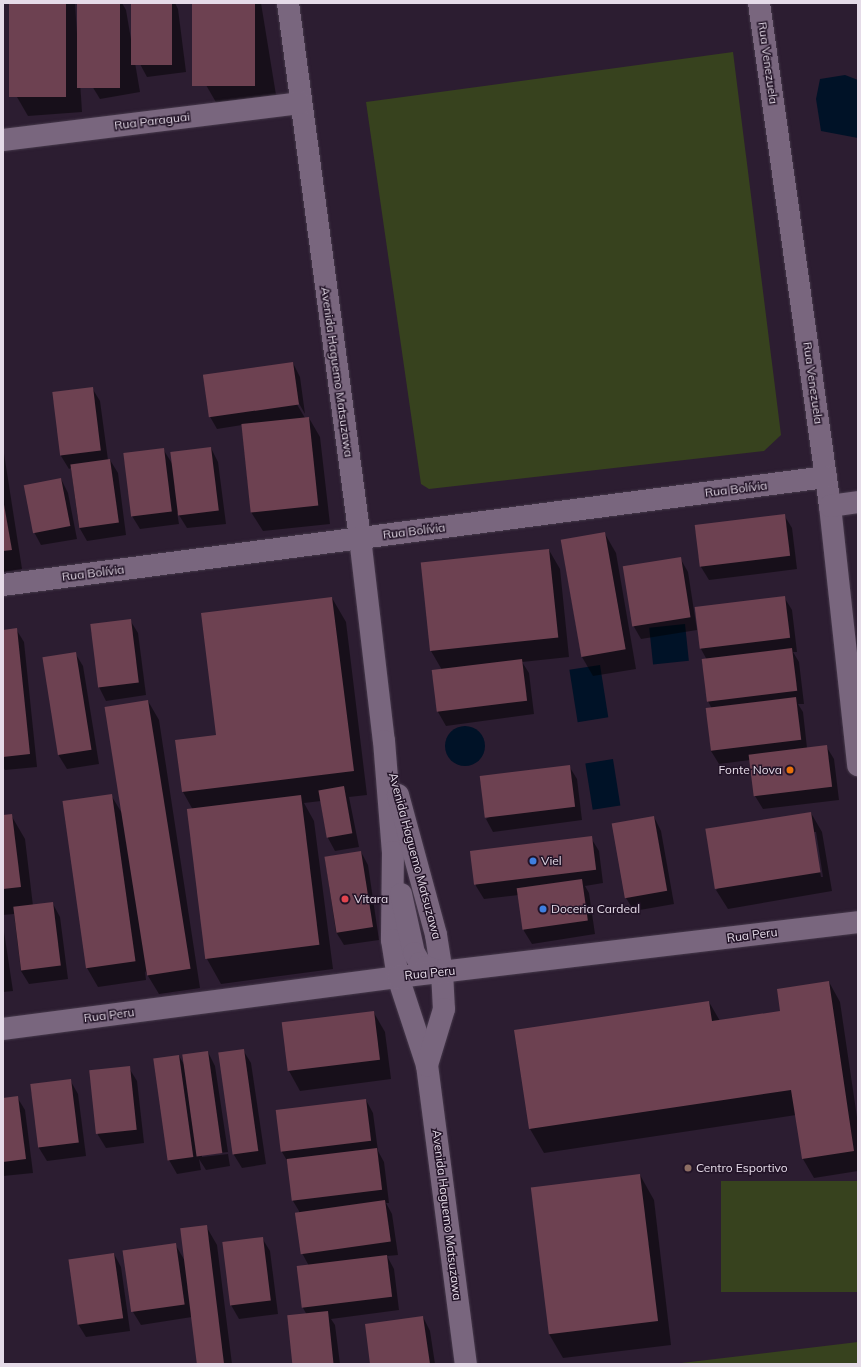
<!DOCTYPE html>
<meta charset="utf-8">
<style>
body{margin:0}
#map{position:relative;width:861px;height:1367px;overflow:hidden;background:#2c1d31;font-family:Mulish,sans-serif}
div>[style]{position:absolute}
.green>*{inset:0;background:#37421e;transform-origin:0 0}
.water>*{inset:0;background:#001227;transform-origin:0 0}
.round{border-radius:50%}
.shadow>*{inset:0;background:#0007}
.building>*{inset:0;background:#6d4151;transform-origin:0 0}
.roads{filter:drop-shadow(0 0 1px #46394b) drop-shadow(0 0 1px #46394b)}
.minor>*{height:22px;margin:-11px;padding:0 11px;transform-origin:11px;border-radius:11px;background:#79667e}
.dots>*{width:11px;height:11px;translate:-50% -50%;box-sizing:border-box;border:2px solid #221327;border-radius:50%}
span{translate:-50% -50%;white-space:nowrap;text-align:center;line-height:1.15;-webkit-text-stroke:3px #221327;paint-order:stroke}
.street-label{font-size:12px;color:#e5dbe8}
.poi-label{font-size:12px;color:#e5dbe8}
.right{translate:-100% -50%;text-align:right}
.left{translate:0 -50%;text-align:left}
.frame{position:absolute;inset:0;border:4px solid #e5dbe8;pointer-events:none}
</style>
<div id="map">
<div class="green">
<i style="clip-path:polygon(733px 52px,781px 435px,764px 451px,429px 489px,421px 484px,366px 102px)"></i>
<i style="left:858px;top:1181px;width:111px;height:137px;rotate:90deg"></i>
<i style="clip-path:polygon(858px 1342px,858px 1364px,673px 1364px)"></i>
</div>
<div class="water">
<i style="clip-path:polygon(845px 75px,858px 80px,858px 138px,821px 131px,816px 99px,820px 79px)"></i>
<i style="left:685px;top:624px;width:37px;height:36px;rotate:84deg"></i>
<i style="left:600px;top:665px;width:53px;height:31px;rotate:81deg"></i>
<i class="round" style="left:445px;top:726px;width:40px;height:40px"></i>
<i style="left:613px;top:759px;width:47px;height:28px;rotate:81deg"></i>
</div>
<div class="shadow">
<i style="clip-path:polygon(10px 3px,75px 3px,82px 112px,28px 116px,17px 97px)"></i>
<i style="clip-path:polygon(79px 3px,122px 3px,126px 10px,140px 92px,100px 99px,92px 86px)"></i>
<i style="clip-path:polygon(132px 3px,175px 3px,178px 9px,186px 72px,147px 77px,140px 64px)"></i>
<i style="clip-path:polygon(193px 3px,261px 3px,276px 95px,217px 104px,206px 85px)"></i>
<i style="clip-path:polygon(293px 363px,300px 377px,305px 414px,297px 400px,295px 401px,305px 418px,309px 418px,320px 437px,330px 524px,263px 531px,251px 512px,242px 425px,217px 429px,209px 415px)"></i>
<i style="clip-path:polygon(92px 388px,100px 401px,108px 460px,110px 460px,118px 473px,126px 535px,87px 541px,79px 527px,71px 468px,69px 469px,61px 456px)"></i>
<i style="clip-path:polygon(3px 447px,22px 569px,3px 572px)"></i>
<i style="clip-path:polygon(211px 448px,218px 462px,226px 524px,187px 528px,177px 512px,179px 524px,140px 529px,132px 516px,124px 454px,163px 449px,173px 465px)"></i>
<i style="clip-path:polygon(61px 479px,68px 493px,77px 539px,41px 545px,34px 532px)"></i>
<i style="clip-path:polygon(784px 515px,792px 528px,797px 569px,709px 580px,701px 567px,696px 526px)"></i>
<i style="clip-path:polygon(605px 534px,616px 553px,636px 669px,593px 676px,582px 657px,562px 541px)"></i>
<i style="clip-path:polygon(549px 550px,560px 569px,569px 657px,522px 662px,529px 673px,534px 714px,446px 726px,438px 712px,442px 670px,431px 651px)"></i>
<i style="clip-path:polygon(680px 558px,688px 572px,697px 630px,641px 639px,633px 625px)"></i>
<i style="clip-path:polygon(784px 597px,792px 610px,797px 652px,793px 652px,799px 662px,804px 704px,798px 704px,803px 712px,807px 748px,826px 746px,834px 759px,839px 800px,763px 809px,755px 796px,750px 760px,719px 764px,711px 751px,707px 710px,712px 709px,708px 701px,707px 660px,701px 649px,696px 608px)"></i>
<i style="clip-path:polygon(332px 598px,346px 622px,367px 795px,349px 797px,359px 847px,335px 851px,328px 838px,321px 801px,304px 803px,314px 821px,333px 969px,221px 984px,207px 959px,193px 810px,183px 792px,176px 741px,217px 736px)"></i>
<i style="clip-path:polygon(130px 620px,138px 633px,146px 695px,106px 701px,99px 687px)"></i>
<i style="clip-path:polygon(16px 629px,24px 642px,37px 767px,5px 770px,3px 767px,3px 631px)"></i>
<i style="clip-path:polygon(75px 653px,83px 666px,99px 764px,67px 769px,59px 756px)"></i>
<i style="clip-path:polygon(148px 701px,159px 720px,200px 988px,159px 994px,145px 971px,146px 980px,98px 987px,87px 968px,111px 795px,123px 815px)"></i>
<i style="clip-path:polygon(569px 766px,577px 779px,582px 820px,493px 832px,486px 819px)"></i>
<i style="clip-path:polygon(evenodd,811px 813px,822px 832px,832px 891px,728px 909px,716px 890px,811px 813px,813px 832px,816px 832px,823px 877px,821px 877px,813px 832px)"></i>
<i style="clip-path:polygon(11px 815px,25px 839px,33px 906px,53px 904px,60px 917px,68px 979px,29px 984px,21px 971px,14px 914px,3px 915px,3px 816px)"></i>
<i style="clip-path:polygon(654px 817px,661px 831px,674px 904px,634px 911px,626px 898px,613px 824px)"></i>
<i style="clip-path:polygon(591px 838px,599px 851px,603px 883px,585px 886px,589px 893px,595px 934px,532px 944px,524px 931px,519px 895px,484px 899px,476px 886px,472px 854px)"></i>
<i style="clip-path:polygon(361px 852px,368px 865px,379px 940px,344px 945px,336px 932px,325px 857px)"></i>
<i style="clip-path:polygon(3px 925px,13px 991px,3px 992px)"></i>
<i style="clip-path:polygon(829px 982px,840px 1002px,858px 1124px,858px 1171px,814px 1178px,803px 1159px,796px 1115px,544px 1153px,530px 1129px,709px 1002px,720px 1021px,781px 1012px)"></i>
<i style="clip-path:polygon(374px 1013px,385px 1032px,391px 1079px,300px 1091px,289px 1071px)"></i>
<i style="clip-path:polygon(243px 1050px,251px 1063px,266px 1164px,242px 1168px,234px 1155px)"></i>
<i style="clip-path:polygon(208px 1052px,215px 1066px,228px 1152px,202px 1155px,202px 1157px,228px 1154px,230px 1166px,206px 1170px,199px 1159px,201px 1170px,177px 1174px,169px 1160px,179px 1056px,185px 1066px)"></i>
<i style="clip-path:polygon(129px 1068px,137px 1081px,144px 1143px,106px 1148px,98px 1135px,90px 1073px)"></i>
<i style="clip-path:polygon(70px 1080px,78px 1094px,86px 1156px,47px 1161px,39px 1148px,31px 1085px)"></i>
<i style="clip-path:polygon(17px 1097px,25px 1110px,33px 1173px,3px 1176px,3px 1099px)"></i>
<i style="clip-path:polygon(366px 1100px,373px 1113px,378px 1151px,384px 1162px,389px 1203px,386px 1203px,392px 1214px,398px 1255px,387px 1256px,394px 1269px,399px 1310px,331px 1319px,335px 1325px,340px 1364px,294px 1364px,307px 1315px,303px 1308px,309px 1266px,302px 1253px,299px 1211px,293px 1201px,289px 1164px,282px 1152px,277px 1111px)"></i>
<i style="clip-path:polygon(640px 1175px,654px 1200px,671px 1345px,563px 1358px,549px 1334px)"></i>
<i style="clip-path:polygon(206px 1226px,217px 1245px,232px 1364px,198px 1364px,192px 1317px,141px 1325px,133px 1312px,175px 1244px,185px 1261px)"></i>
<i style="clip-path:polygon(262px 1238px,270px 1251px,278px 1314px,239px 1319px,231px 1305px)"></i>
<i style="clip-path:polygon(114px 1254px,121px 1267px,130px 1331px,86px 1337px,78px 1324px)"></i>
<i style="clip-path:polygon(423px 1317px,430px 1331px,435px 1364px,371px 1364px)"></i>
</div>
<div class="building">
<i style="left:9px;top:3px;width:57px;height:94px"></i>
<i style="left:77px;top:3px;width:43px;height:85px"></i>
<i style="left:131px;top:3px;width:41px;height:62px"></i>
<i style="left:192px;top:3px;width:63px;height:83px"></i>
<i style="left:293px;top:362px;width:43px;height:91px;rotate:82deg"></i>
<i style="left:93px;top:387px;width:64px;height:41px;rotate:83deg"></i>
<i style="left:309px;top:417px;width:89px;height:68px;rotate:84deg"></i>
<i style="left:211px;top:447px;width:64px;height:41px;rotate:83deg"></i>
<i style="left:164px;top:448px;width:64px;height:41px;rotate:83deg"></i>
<i style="left:110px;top:459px;width:64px;height:40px;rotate:82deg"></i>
<i style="left:61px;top:478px;width:49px;height:38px;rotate:79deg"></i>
<i style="clip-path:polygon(3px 499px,12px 550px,3px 551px)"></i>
<i style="left:785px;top:514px;width:42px;height:91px;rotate:83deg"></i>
<i style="left:605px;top:532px;width:119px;height:45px;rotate:80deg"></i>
<i style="left:549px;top:549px;width:89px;height:129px;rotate:84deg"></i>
<i style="left:681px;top:557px;width:61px;height:59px;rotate:81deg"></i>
<i style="left:785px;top:596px;width:42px;height:91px;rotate:83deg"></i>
<i style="clip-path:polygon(332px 597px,354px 771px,182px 792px,175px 740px,216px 735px,201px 613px)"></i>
<i style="left:131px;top:619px;width:64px;height:41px;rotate:83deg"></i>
<i style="clip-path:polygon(17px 628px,30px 754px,3px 757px,3px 630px)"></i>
<i style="left:792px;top:648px;width:43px;height:91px;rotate:83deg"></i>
<i style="left:76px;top:652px;width:99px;height:34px;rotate:81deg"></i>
<i style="left:522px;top:659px;width:42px;height:91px;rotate:83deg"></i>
<i style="left:796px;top:697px;width:43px;height:91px;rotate:83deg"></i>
<i style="left:148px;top:700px;width:272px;height:44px;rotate:81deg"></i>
<i style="left:827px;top:745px;width:42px;height:79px;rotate:83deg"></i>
<i style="left:570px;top:765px;width:42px;height:91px;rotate:83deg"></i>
<i style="left:344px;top:786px;width:48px;height:26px;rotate:80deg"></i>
<i style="left:112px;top:794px;width:169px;height:50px;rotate:82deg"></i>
<i style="left:301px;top:795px;width:151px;height:115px;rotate:83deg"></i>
<i style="left:811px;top:812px;width:61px;height:107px;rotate:81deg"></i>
<i style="clip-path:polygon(12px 814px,21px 887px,3px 889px,3px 815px)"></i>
<i style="left:654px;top:816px;width:76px;height:43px;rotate:80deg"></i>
<i style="left:592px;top:836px;width:34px;height:123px;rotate:83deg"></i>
<i style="left:361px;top:851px;width:77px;height:37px;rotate:81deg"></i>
<i style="left:582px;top:879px;width:42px;height:66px;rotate:82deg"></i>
<i style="left:53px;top:902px;width:64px;height:40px;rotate:83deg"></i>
<i style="clip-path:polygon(829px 981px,854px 1151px,802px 1159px,791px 1090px,529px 1129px,514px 1030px,709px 1001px,712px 1021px,780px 1011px,777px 989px)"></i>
<i style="left:374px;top:1011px;width:49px;height:93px;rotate:83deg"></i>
<i style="left:244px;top:1049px;width:103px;height:26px;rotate:82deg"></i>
<i style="left:208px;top:1051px;width:103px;height:26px;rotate:82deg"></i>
<i style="left:179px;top:1055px;width:103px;height:26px;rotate:82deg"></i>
<i style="left:130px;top:1066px;width:64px;height:41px;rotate:84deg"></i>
<i style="left:71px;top:1079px;width:64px;height:41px;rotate:83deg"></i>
<i style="clip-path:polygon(18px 1096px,26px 1159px,3px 1162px,3px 1098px)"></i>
<i style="left:366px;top:1099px;width:42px;height:91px;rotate:83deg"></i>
<i style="left:377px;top:1148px;width:42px;height:91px;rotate:83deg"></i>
<i style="left:640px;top:1174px;width:148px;height:110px;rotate:83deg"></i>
<i style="left:385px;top:1200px;width:42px;height:91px;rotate:82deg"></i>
<i style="left:207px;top:1225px;width:140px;height:27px;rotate:83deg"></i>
<i style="left:263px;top:1237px;width:64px;height:41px;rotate:83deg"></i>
<i style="left:176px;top:1243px;width:62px;height:54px;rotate:82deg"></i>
<i style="left:114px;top:1253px;width:66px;height:46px;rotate:82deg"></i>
<i style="left:387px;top:1255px;width:42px;height:91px;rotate:83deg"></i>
<i style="left:328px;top:1311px;width:53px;height:41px;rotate:84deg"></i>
<i style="clip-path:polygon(423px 1316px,430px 1364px,370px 1364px,365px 1324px)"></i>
</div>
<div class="roads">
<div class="minor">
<i style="left:288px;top:3px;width:540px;rotate:82.34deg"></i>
<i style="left:360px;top:538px;width:204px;rotate:83.3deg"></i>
<i style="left:384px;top:741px;width:111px;rotate:85.4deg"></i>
<i style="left:393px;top:852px;width:88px;rotate:90.7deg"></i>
<i style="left:392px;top:940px;width:37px;rotate:81deg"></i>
<i style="left:398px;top:977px;width:93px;rotate:71.8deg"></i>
<i style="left:427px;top:1065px;width:302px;rotate:82.6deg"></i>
<i style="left:759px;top:3px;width:508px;rotate:81.97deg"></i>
<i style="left:830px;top:506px;width:261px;rotate:83.8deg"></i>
<i style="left:3px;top:140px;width:300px;rotate:-7.1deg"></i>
<i style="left:830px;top:506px;width:28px;rotate:-8deg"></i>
<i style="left:3px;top:585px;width:830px;rotate:-7.48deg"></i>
<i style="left:398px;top:795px;width:145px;rotate:74.8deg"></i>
<i style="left:436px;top:935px;width:37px;rotate:81deg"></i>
<i style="left:442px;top:972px;width:37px;rotate:87deg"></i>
<i style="left:444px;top:1009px;width:59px;rotate:106.9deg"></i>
<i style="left:401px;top:894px;width:60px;rotate:77.6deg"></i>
<i style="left:414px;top:953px;width:12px;rotate:59deg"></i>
<i style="left:420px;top:963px;width:7px;rotate:34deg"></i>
<i style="left:426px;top:967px;width:17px;rotate:17deg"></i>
<i style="left:3px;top:1029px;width:398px;rotate:-7.5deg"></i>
<i style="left:398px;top:977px;width:463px;rotate:-6.8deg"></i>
</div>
</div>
<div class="dots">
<i style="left:790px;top:770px;background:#e8710a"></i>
<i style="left:533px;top:861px;background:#3f7fe0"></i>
<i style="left:345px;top:899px;background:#e0444e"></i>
<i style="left:543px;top:909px;background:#3f7fe0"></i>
<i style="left:688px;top:1168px;background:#8d6e63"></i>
</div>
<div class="street-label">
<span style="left:768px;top:63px;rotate:82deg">Rua Venezuela</span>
<span style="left:152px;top:121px;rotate:-7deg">Rua Paraguai</span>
<span style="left:337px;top:372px;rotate:82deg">Avenida Haguemo Matsuzawa</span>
<span style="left:813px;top:383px;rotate:82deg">Rua Venezuela</span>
<span style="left:736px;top:489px;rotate:-7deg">Rua Bolívia</span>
<span style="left:414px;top:531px;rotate:-7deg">Rua Bolívia</span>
<span style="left:93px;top:573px;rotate:-7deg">Rua Bolívia</span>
<span style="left:415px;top:856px;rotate:75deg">Avenida Haguemo Matsuzawa</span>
<span style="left:752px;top:935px;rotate:-7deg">Rua Peru</span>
<span style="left:430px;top:973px;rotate:-6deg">Rua Peru</span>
<span style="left:109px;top:1015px;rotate:-7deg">Rua Peru</span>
<span style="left:447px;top:1215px;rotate:83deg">Avenida Haguemo Matsuzawa</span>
</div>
<div class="poi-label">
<span class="right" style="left:782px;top:770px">Fonte Nova</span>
<span class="left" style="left:541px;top:861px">Viel</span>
<span class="left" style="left:354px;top:899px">Vitara</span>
<span class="left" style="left:551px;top:909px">Doceria Cardeal</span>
<span class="left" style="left:696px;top:1168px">Centro Esportivo</span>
</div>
<div class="frame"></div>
</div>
